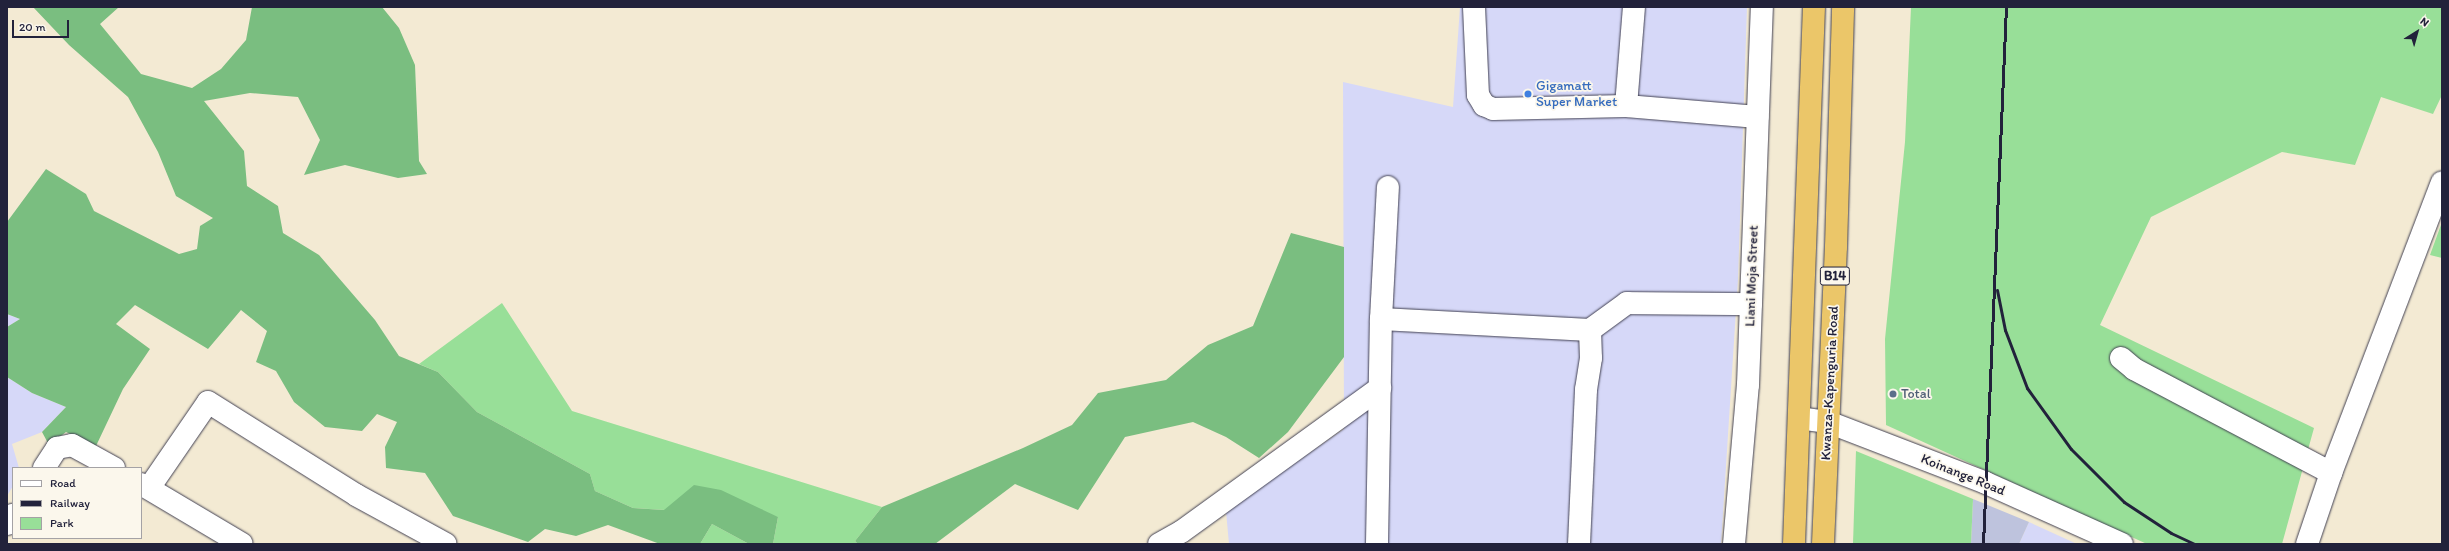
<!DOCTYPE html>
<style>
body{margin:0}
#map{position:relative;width:2449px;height:551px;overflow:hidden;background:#f3ead3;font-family:Itim,sans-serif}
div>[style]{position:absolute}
.built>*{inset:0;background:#d6d8f8}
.industrial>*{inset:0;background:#bec3dd}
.green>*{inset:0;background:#98df98}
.forest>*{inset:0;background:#7abe80}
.roads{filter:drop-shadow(0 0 1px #414052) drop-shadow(0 0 1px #414052)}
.minor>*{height:22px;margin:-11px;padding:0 11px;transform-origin:11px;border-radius:11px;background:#fff}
.highway>*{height:22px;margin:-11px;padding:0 11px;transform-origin:11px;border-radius:11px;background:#ebc669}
.rail>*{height:3px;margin:-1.5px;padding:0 1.5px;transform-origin:1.5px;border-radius:1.5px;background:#22223b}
.dots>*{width:11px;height:11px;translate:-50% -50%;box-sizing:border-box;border:2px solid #fbf7ec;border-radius:50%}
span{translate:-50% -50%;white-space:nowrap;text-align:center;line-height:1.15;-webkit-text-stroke:3.5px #fbf7ec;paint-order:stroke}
.shield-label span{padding:1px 3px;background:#fbf7ec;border:1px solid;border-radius:3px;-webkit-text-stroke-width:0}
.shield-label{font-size:13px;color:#22223b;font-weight:700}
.shop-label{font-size:14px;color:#366cbe}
.left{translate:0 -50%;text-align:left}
.street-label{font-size:14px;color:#22223b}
.service-label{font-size:14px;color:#4e5e75}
.frame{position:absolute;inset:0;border:8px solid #22223b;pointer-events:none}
.legend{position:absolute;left:12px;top:467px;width:130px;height:72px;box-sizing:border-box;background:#fbf7ec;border:1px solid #a4a2a5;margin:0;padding:5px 7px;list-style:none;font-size:12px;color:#22223b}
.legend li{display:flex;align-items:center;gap:8px;height:20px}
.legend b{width:20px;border:1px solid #a4a2a5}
.north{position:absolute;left:2397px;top:12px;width:40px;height:40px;-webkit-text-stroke:3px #fbf7ec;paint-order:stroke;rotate:37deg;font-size:11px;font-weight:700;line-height:16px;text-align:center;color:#22223b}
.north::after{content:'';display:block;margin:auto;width:14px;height:18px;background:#22223b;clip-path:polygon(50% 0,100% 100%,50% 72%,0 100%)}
.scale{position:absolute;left:12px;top:20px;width:57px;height:18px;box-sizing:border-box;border:2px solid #22223b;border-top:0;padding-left:5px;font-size:12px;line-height:14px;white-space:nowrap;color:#22223b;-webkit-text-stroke:3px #fbf7ec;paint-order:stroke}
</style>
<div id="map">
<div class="built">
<i style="clip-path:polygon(1460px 7px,1747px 7px,1738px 279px,1721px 544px,1229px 544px,1226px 511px,1344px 429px,1343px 82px,1453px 107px)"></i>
<i style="clip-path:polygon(7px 314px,20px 319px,7px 327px)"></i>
<i style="clip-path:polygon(7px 377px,32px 393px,66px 407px,42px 432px,12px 444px,19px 468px,13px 468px,13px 486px,7px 496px)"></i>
<i style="clip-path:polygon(2029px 522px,2077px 544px,2019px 544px)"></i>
</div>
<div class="industrial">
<i style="clip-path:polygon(1973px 499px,2029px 522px,2019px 544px,1971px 544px)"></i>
</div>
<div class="green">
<i style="clip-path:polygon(1911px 7px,2442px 7px,2442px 95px,2433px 114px,2381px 97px,2355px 165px,2282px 152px,2151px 217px,2100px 325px,2314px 428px,2282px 544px,2147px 544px,1886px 425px,1885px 339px,1905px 142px)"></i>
<i style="clip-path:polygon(2442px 222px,2442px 258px,2430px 255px)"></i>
<i style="clip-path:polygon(502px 303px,572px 411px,882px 507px,855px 541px,858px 544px,773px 544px,778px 517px,633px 508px,595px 491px,590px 474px,477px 412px,438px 372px,419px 364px)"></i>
<i style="clip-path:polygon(1856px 451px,1973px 499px,1971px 544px,1853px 544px)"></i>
<i style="clip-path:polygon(712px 524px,749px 544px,700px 544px)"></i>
</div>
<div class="forest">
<i style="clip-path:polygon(33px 7px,119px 7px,100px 24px,141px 74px,192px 88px,221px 69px,246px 40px,252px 7px,382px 7px,399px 28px,415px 65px,419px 161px,427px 174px,398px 178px,345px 165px,304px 175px,320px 140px,298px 97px,250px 93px,204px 101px,244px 151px,247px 186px,278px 206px,283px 233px,319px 255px,375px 320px,399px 356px,438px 372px,477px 412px,590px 474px,595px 491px,633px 508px,664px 510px,694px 485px,721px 490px,778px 517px,773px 544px,749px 544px,712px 524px,700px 544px,660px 544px,608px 525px,576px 536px,545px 529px,528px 542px,453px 516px,425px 473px,386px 468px,385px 447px,397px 422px,377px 414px,362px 431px,325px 427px,294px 402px,276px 371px,256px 362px,267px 331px,241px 310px,208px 349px,135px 305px,116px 324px,150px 349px,123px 389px,96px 446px,66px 432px,49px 445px,42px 432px,66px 407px,32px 393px,7px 377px,7px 327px,20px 319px,7px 314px,7px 222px,46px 169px,86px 194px,94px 211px,179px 254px,197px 249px,200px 226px,213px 218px,176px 196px,158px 152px,128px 97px,69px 45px)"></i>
<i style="clip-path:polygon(1291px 233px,1344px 247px,1344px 357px,1288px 432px,1259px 458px,1226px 437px,1193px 422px,1125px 437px,1078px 510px,1015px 484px,935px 544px,858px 544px,855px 541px,882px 507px,1023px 448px,1072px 425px,1098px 393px,1166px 380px,1208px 345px,1253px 326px)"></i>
</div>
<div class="roads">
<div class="minor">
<i style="left:1474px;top:7px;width:88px;rotate:87.4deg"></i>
<i style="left:1478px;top:95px;width:12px;rotate:59deg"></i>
<i style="left:1484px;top:105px;width:10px;rotate:24deg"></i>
<i style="left:1493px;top:109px;width:133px;rotate:-1.3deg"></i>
<i style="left:1626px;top:106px;width:132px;rotate:4.8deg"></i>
<i style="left:1626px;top:106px;width:99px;rotate:-85.4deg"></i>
<i style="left:1381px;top:319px;width:209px;rotate:3deg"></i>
<i style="left:1590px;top:330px;width:28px;rotate:88deg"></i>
<i style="left:1591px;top:358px;width:32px;rotate:99deg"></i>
<i style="left:1586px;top:390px;width:154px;rotate:92.6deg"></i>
<i style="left:1590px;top:330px;width:46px;rotate:-36.1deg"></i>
<i style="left:1627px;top:303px;width:124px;rotate:0.5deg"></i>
<i style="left:2121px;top:358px;width:17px;rotate:40deg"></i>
<i style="left:2134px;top:369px;width:223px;rotate:27.8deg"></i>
<i style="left:1799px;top:418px;width:29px;rotate:8deg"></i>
<i style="left:1828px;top:422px;width:169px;rotate:21.1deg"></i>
<i style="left:1986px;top:483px;width:149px;rotate:24.2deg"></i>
<i style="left:44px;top:468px;width:24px;rotate:-57deg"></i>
<i style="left:57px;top:448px;width:15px;rotate:-11deg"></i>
<i style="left:72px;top:445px;width:48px;rotate:28.7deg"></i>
<i style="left:141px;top:484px;width:117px;rotate:30.7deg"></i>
<i style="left:149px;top:488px;width:104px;rotate:-55.5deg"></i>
<i style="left:208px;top:402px;width:175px;rotate:32.1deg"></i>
<i style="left:356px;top:495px;width:102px;rotate:28.6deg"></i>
<i style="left:7px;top:524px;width:11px;rotate:-56deg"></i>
<i style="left:1159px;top:544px;width:25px;rotate:-29deg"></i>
<i style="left:1181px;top:532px;width:246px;rotate:-35.9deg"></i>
<i style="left:1377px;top:544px;width:225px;rotate:-89deg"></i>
<i style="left:1381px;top:319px;width:132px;rotate:-87deg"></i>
<i style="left:1734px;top:544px;width:160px;rotate:-85deg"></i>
<i style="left:1748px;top:385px;width:378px;rotate:-87.9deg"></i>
<i style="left:2307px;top:544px;width:75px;rotate:-71.3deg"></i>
<i style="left:2331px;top:473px;width:311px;rotate:-69.1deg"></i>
</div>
<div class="highway">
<i style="left:1794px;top:544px;width:537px;rotate:-87.87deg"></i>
<i style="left:1823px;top:544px;width:297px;rotate:-87.5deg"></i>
<i style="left:1836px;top:247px;width:240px;rotate:-88.3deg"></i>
</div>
</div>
<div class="rail">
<i style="left:1997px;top:290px;width:41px;rotate:78.7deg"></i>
<i style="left:2005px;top:330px;width:62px;rotate:69.2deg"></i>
<i style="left:2027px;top:388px;width:75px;rotate:54.2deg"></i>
<i style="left:2071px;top:449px;width:75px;rotate:45deg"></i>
<i style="left:2124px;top:502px;width:56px;rotate:33.4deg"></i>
<i style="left:2171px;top:533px;width:26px;rotate:25deg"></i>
<i style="left:1983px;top:544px;width:537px;rotate:-87.55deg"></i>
</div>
<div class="dots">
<i style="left:1528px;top:94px;background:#3f7fe0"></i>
<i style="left:1893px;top:394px;background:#5c6f8a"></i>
</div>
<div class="shield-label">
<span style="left:1835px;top:276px">B14</span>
</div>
<div class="shop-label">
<span class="left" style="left:1536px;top:94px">Gigamatt<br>Super Market</span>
</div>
<div class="street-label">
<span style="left:1752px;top:276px;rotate:-88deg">Liani Moja Street</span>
<span style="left:1830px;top:383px;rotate:-87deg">Kwanza-Kapenguria Road</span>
<span style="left:1963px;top:475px;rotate:22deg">Koinange Road</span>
</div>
<div class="service-label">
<span class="left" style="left:1901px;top:394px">Total</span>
</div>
<div class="frame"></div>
<ul class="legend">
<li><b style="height:5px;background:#fff"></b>Road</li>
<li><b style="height:5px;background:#22223b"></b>Railway</li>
<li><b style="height:11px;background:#98df98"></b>Park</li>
</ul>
<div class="north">N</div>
<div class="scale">20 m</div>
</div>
